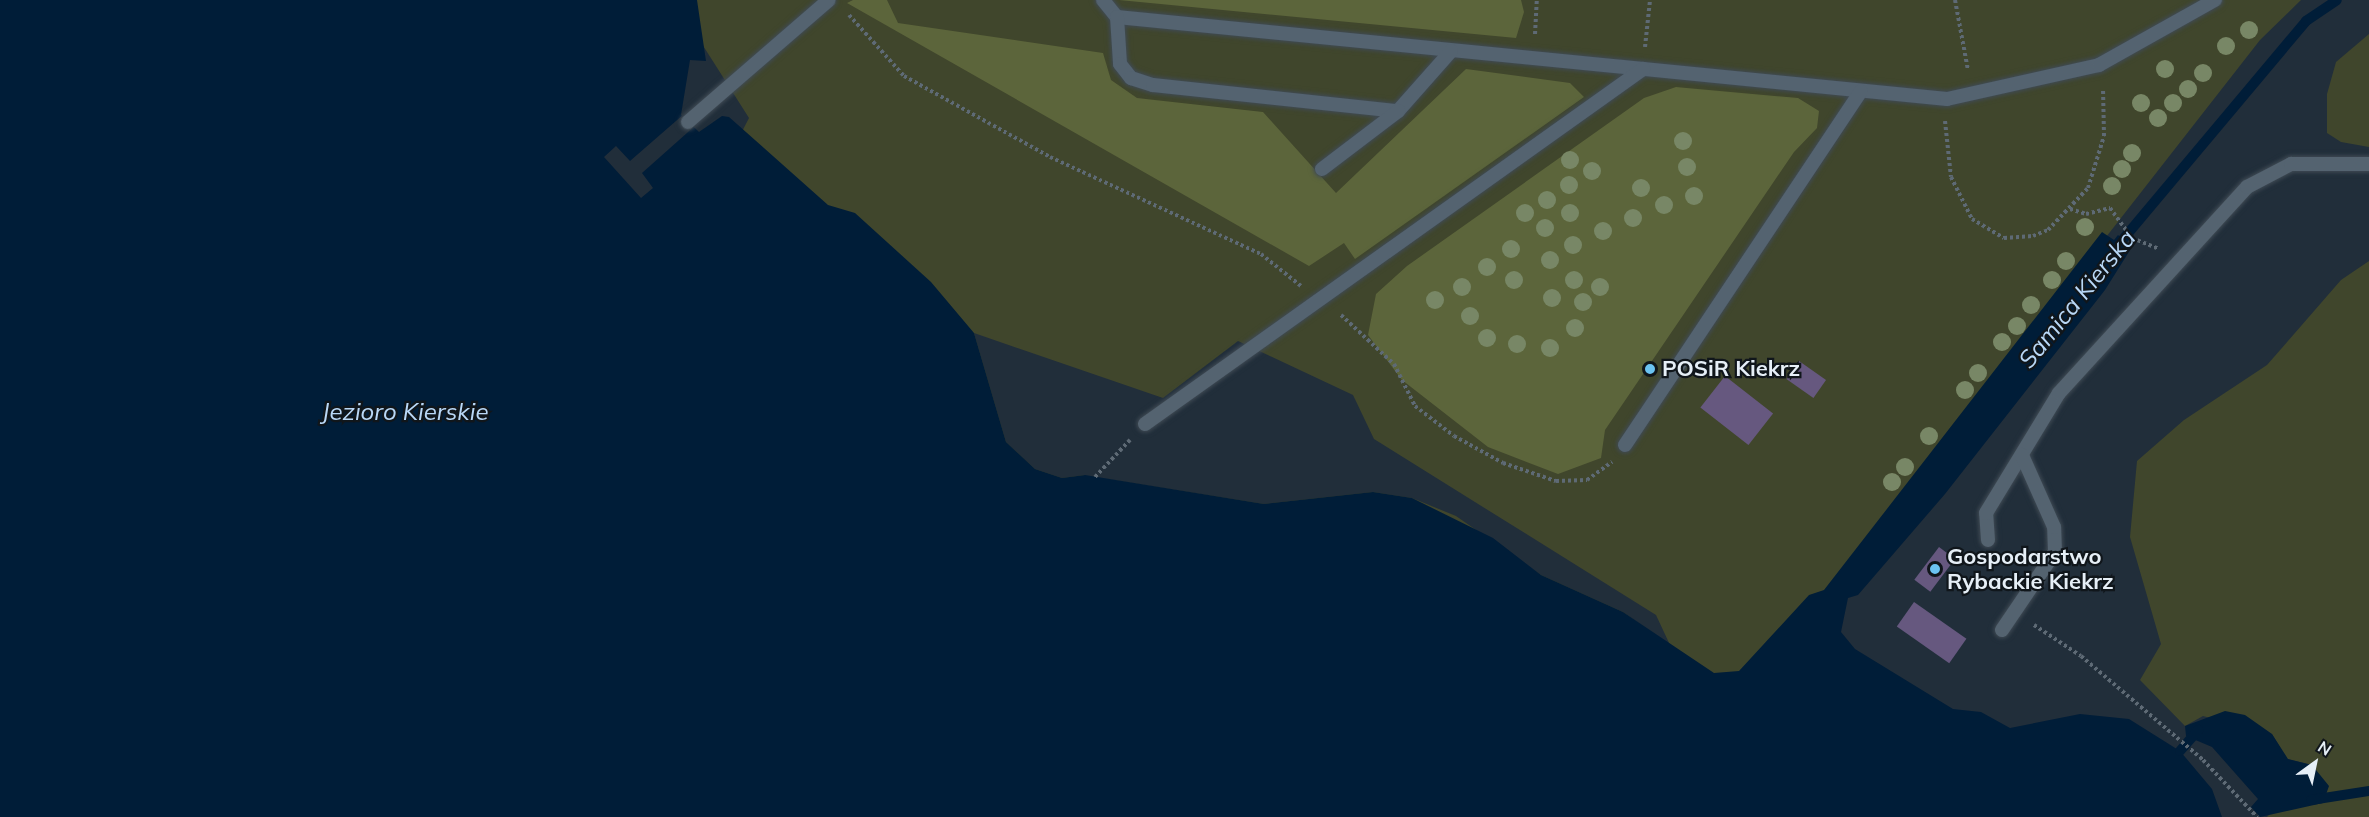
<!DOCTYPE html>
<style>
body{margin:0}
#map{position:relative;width:2369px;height:817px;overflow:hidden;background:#212e3a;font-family:Mulish,sans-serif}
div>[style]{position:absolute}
.green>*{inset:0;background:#40462c}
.forest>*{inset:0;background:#5c653b}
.water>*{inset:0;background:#001d38}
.pier>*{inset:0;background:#212e3a}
.stream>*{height:10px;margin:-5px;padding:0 5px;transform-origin:5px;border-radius:5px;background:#001d38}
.building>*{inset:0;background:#66587f;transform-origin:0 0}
.path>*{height:4px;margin-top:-2px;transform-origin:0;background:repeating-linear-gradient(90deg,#5e6a75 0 3px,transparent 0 6px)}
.roads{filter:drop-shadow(0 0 2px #3f4a54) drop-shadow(0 0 2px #3f4a54)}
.lane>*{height:14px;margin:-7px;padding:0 7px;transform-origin:7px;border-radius:7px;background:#546370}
.trees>*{width:18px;height:18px;margin:-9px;border-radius:50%;background:#788766}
.dots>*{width:16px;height:16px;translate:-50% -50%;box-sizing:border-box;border:3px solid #10161b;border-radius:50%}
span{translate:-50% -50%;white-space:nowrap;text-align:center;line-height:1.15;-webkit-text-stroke:4.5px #10161b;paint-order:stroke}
.poi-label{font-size:22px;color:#e6eff7;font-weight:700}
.left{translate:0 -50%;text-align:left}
.water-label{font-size:24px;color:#b9d8f7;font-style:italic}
.north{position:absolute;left:2285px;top:733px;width:60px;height:60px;-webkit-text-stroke:4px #10161b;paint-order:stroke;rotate:33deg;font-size:16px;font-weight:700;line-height:24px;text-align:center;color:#e6eff7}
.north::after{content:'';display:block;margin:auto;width:21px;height:27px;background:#e6eff7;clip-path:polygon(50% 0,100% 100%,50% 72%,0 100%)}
</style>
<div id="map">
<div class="green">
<i style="clip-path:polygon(674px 0,2301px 0,2260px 40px,1814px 611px,1780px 704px,1107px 479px,1264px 504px,1373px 492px,1412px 498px,1456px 516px,1541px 575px,1623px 612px,1670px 645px,1656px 615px,1374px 439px,1353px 395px,1238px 341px,1163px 398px,974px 333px,1006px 442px,1035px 469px,1062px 478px,1085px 475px,1021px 549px,734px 147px,749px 118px)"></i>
<i style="clip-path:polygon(2369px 34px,2369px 147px,2341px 142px,2327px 133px,2327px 94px,2336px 62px)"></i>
<i style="clip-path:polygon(2369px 261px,2369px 817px,2267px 817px,2312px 765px,2287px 759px,2272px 734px,2203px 716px,2185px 726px,2140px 680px,2161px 644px,2130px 537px,2137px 461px,2184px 420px,2267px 365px,2341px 280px)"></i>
</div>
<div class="forest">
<i style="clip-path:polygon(853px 0,887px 0,898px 23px,1103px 53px,1111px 80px,1137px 98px,1263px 112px,1336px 193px,1466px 69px,1570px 83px,1584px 97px,1355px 259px,1344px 243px,1309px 266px,847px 3px)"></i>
<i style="clip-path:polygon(1119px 0,1521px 0,1524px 12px,1516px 38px)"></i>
<i style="clip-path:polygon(1676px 87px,1798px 98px,1819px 111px,1817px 128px,1794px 152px,1605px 430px,1601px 458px,1558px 474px,1488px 447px,1402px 380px,1368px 335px,1376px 294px,1407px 266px,1644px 98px)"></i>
</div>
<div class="water">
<i style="clip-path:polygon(0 0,697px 0,706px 61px,690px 60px,681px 115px,699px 132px,722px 116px,729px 117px,828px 205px,855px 213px,931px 282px,974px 333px,1006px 442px,1035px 469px,1062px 478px,1085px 475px,1264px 504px,1373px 492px,1412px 498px,1493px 538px,1541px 575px,1623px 612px,1714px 673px,1739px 671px,1809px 595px,1824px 590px,2102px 232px,2114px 240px,2118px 235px,2132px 247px,2105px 290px,1945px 494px,1858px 595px,1848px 598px,1841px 632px,1855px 649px,1953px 709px,1981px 712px,2010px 728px,2080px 714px,2129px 719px,2180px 751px,2212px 789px,2222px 817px,0 817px)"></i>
<i style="clip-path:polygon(2225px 711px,2245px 715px,2272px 734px,2288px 759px,2312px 765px,2329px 786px,2323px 803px,2260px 817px,2251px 807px,2258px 799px,2212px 747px,2186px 736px,2185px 726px)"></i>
</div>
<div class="pier">
<i style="clip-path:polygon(684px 114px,696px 125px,642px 173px,653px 188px,641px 198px,604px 157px,616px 146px,630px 161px)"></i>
</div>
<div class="stream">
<i style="left:2114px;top:250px;width:299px;rotate:-50deg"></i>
<i style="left:2306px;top:21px;width:37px;rotate:-34deg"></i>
<i style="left:2180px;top:751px;width:28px;rotate:-49deg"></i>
<i style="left:2311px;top:800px;width:59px;rotate:-8.8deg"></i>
</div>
<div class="building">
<i style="left:1799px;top:361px;width:33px;height:22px;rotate:35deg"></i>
<i style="left:1725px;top:376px;width:61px;height:40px;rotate:38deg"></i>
<i style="left:1939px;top:547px;width:20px;height:41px;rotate:37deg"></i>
<i style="left:1914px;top:602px;width:64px;height:30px;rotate:35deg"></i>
</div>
<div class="path">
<i style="left:1955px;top:0;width:71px;rotate:79.5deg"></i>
<i style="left:849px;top:15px;width:82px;rotate:48deg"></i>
<i style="left:904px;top:76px;width:167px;rotate:29deg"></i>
<i style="left:1050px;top:157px;width:232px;rotate:24.7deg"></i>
<i style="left:1261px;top:254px;width:51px;rotate:38.7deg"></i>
<i style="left:1535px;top:34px;width:34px;rotate:-87deg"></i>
<i style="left:1645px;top:47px;width:47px;rotate:-83.9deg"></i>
<i style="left:1945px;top:121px;width:56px;rotate:83.9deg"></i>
<i style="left:1951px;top:177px;width:47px;rotate:63.4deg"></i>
<i style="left:1972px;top:219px;width:37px;rotate:31deg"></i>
<i style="left:2004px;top:238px;width:29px;rotate:-4deg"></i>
<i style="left:2033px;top:236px;width:16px;rotate:-22deg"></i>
<i style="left:2048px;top:230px;width:58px;rotate:-46.4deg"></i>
<i style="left:2088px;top:188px;width:54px;rotate:-72.9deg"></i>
<i style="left:2104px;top:136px;width:47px;rotate:-91.2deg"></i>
<i style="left:2070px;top:209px;width:17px;rotate:17deg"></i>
<i style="left:2086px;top:214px;width:25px;rotate:-14deg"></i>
<i style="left:2110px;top:208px;width:37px;rotate:54deg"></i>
<i style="left:2132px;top:238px;width:29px;rotate:22deg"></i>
<i style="left:1341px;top:315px;width:72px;rotate:42.8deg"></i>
<i style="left:1394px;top:364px;width:47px;rotate:63.4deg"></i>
<i style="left:1415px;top:406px;width:49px;rotate:37.6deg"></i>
<i style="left:1454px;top:436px;width:56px;rotate:28.9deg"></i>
<i style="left:1503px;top:463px;width:56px;rotate:18.8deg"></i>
<i style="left:1556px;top:481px;width:31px;rotate:-2deg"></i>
<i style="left:1587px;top:480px;width:31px;rotate:-36deg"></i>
<i style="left:1095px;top:477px;width:51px;rotate:-46.6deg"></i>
<i style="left:2034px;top:625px;width:56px;rotate:33.4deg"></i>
<i style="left:2081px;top:656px;width:160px;rotate:40.4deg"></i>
<i style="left:2203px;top:760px;width:79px;rotate:46.5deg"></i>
</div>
<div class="roads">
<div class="lane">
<i style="left:1103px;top:0;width:22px;rotate:51deg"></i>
<i style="left:1117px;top:17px;width:834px;rotate:5.64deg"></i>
<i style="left:1947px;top:99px;width:156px;rotate:-12.6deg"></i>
<i style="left:2099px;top:65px;width:133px;rotate:-29.3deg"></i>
<i style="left:1117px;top:17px;width:47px;rotate:86.3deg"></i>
<i style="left:1120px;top:64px;width:18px;rotate:52deg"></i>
<i style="left:1131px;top:78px;width:23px;rotate:18deg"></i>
<i style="left:1153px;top:85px;width:246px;rotate:6.1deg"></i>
<i style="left:1398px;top:111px;width:80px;rotate:-48.5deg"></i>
<i style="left:688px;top:122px;width:186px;rotate:-40.9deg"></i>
<i style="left:1322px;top:169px;width:96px;rotate:-37.3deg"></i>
<i style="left:1145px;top:424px;width:612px;rotate:-35.48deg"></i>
<i style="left:1625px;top:445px;width:425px;rotate:-56.3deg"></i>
<i style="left:1988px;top:540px;width:27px;rotate:-94deg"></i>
<i style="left:1986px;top:513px;width:140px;rotate:-58.7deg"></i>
<i style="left:2059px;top:393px;width:279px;rotate:-47.6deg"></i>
<i style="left:2247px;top:187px;width:50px;rotate:-27.6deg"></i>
<i style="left:2291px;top:164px;width:78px"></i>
<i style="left:2002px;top:630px;width:94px;rotate:-55.8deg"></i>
<i style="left:2055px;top:552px;width:25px;rotate:-92deg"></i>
<i style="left:2054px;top:527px;width:79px;rotate:-114deg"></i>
</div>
</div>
<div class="trees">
<i style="left:2249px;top:30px"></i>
<i style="left:2226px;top:46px"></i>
<i style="left:2165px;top:69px"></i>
<i style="left:2203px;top:73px"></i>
<i style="left:2188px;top:89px"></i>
<i style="left:2141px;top:103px"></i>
<i style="left:2173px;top:103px"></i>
<i style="left:2158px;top:118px"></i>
<i style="left:1683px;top:141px"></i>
<i style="left:2132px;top:153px"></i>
<i style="left:1570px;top:160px"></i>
<i style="left:1687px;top:167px"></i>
<i style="left:2122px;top:169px"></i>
<i style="left:1592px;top:171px"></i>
<i style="left:1569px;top:185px"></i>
<i style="left:2112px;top:186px"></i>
<i style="left:1641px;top:188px"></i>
<i style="left:1694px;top:196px"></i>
<i style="left:1547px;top:200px"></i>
<i style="left:1664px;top:205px"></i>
<i style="left:1525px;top:213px"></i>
<i style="left:1570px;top:213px"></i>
<i style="left:1633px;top:218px"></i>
<i style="left:2085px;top:227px"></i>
<i style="left:1545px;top:228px"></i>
<i style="left:1603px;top:231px"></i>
<i style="left:1573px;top:245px"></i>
<i style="left:1511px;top:249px"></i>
<i style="left:1550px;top:260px"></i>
<i style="left:2066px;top:261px"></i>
<i style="left:1487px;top:267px"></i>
<i style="left:1514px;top:280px"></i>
<i style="left:1574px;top:280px"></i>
<i style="left:2052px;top:280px"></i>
<i style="left:1462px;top:287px"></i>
<i style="left:1600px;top:287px"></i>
<i style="left:1552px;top:298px"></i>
<i style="left:1435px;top:300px"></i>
<i style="left:1583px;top:302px"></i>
<i style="left:2031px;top:305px"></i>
<i style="left:1470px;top:316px"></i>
<i style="left:2017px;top:326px"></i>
<i style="left:1575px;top:328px"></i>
<i style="left:1487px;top:338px"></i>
<i style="left:2002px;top:342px"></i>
<i style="left:1517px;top:344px"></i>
<i style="left:1550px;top:348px"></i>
<i style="left:1978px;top:373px"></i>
<i style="left:1965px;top:390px"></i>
<i style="left:1929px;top:436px"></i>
<i style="left:1905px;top:467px"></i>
<i style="left:1892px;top:482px"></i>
</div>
<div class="dots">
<i style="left:1650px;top:369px;background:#6bc3f2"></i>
<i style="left:1935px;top:569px;background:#6bc3f2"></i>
</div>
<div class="poi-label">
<span class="left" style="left:1662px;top:369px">POSiR Kiekrz</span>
<span class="left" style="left:1947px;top:569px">Gospodarstwo<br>Rybackie Kiekrz</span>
</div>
<div class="water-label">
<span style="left:2077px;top:299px;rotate:-51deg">Samica Kierska</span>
<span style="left:405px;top:412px">Jezioro Kierskie</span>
</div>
<div class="north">N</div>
</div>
